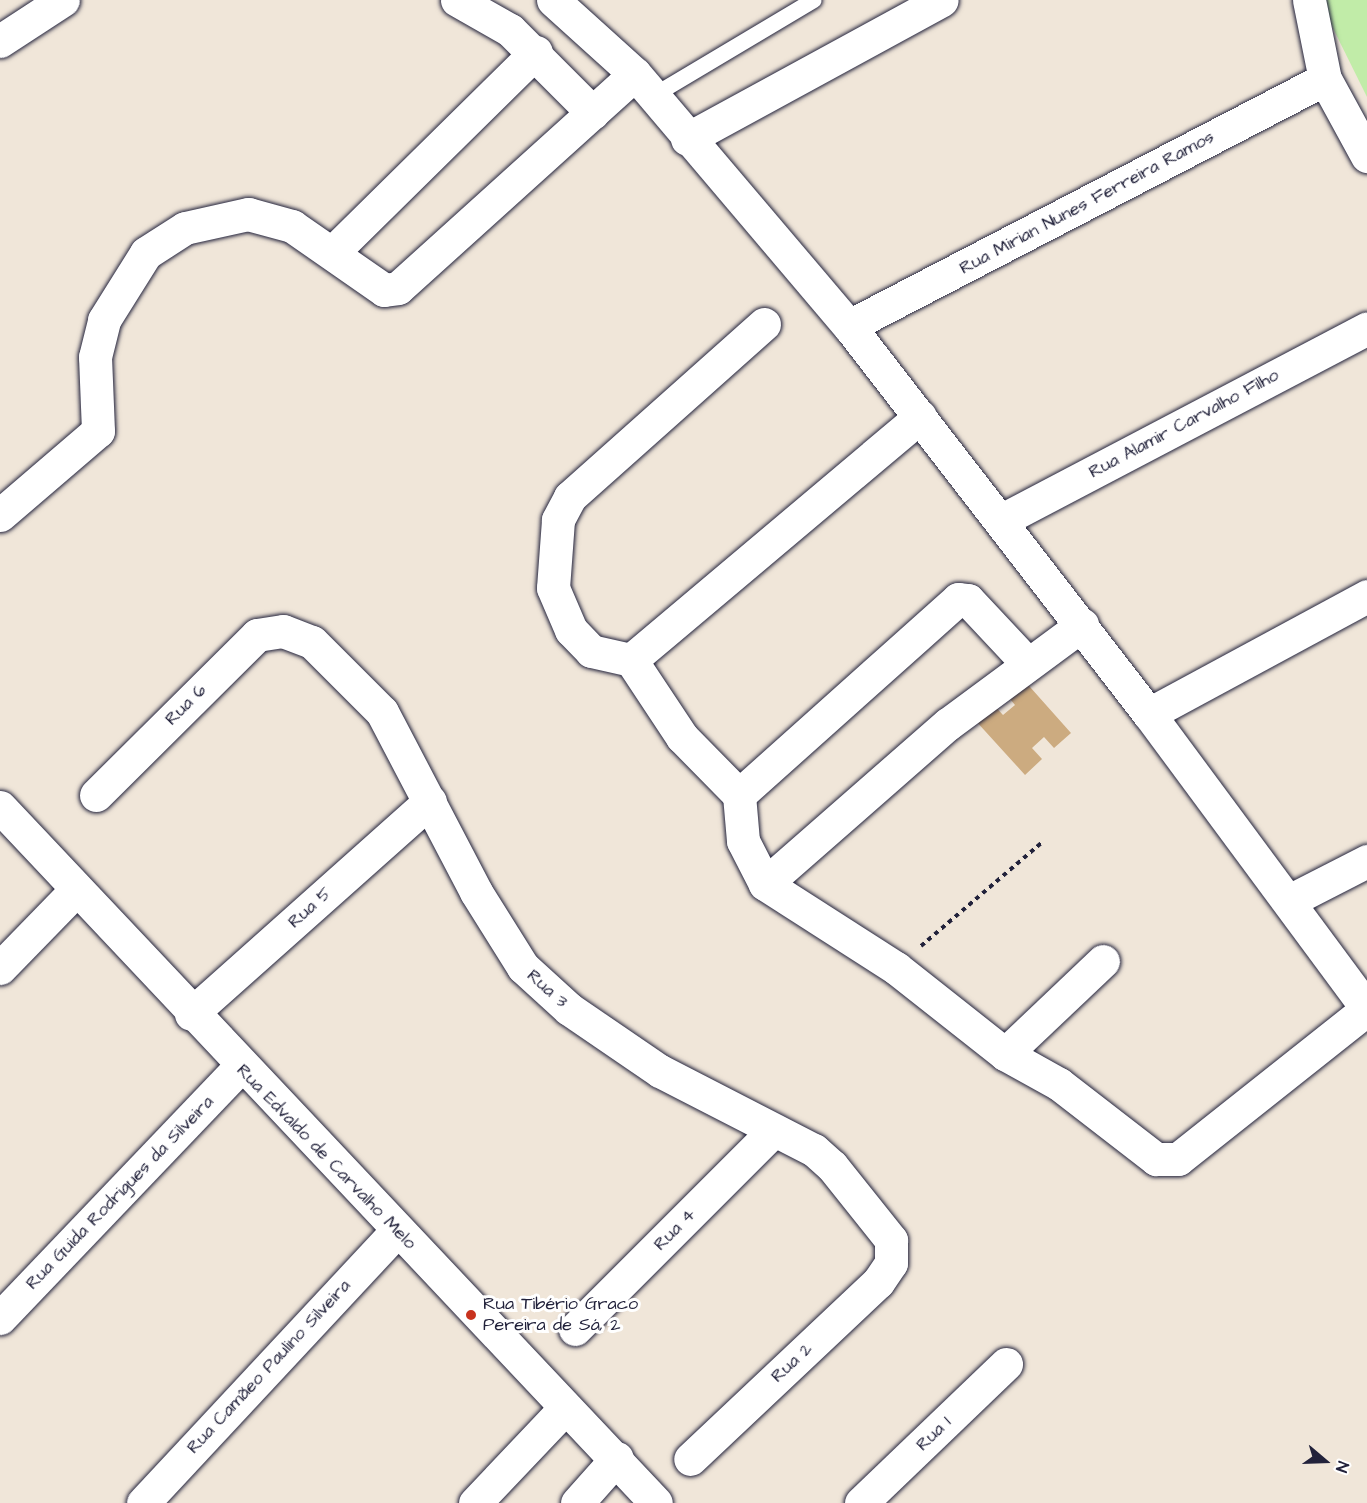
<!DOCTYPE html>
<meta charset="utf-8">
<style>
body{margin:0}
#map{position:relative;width:1367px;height:1503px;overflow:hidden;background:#f0e6d9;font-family:"Architects Daughter",sans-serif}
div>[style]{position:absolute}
.green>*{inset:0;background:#c1eca8}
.building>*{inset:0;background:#ccab80}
.path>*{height:4px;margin-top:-2px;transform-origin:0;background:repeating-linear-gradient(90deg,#22223b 0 4.5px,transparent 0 9px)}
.roads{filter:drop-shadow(0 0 2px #22223b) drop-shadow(0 0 2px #22223b)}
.lane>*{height:16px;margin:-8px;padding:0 8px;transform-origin:8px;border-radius:8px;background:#fff}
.street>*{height:33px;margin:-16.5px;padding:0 16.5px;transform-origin:16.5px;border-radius:16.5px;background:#fff}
.secondary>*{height:33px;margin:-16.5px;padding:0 16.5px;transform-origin:16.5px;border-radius:16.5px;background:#fff}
.dots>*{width:16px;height:16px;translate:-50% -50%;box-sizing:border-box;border:3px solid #fff;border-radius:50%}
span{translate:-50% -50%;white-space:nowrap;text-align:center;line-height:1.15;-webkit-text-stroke:6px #fff;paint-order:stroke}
.street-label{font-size:18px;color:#22223b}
.poi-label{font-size:18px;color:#22223b}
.left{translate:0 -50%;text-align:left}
.north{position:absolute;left:1295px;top:1431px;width:60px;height:60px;-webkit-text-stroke:4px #fff;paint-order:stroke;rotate:109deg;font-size:16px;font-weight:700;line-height:24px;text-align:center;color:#22223b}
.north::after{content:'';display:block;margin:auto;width:21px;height:27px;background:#22223b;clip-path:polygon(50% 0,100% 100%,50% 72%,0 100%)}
</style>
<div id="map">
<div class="green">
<i style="clip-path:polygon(1319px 0,1367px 0,1367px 97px)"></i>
</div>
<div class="building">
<i style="clip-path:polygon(1022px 678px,1071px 733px,1054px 748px,1044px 737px,1032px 748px,1042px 759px,1025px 775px,975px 720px,993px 704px,1003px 715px,1015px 705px,1005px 693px)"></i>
</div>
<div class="path">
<i style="left:921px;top:946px;width:158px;rotate:-40.6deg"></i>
</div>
<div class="roads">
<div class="lane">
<i style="left:653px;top:96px;width:187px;rotate:-30.8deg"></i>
</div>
<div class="street">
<i style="left:457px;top:0;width:61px;rotate:29.5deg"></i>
<i style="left:510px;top:30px;width:117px;rotate:45deg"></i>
<i style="left:0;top:41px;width:75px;rotate:-33.1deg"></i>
<i style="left:687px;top:139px;width:290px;rotate:-28.6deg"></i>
<i style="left:333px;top:252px;width:285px;rotate:-44.6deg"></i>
<i style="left:764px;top:324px;width:260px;rotate:138.3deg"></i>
<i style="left:570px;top:497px;width:26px;rotate:118deg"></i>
<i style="left:558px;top:520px;width:68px;rotate:94.2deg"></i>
<i style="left:553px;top:588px;width:46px;rotate:66.8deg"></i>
<i style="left:571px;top:630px;width:29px;rotate:46deg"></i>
<i style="left:591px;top:651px;width:41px;rotate:12.7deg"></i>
<i style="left:631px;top:660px;width:92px;rotate:56.5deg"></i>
<i style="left:682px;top:737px;width:81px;rotate:45.5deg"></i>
<i style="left:739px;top:795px;width:46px;rotate:85deg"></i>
<i style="left:743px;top:841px;width:48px;rotate:62.9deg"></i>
<i style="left:765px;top:884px;width:156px;rotate:32.7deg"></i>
<i style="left:896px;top:968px;width:139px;rotate:38.3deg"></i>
<i style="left:1005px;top:1054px;width:62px;rotate:29.1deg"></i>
<i style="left:1059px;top:1084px;width:123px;rotate:37.7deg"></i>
<i style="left:1156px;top:1159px;width:22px"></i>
<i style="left:1178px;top:1159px;width:241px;rotate:-38.4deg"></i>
<i style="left:849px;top:326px;width:536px;rotate:-27.43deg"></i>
<i style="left:0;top:515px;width:129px;rotate:-40.6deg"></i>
<i style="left:98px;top:431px;width:74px;rotate:-92.3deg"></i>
<i style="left:95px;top:357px;width:38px;rotate:-76deg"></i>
<i style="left:104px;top:320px;width:79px;rotate:-57.9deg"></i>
<i style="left:146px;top:253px;width:46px;rotate:-32.7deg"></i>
<i style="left:185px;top:228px;width:65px;rotate:-12.5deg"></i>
<i style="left:248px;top:214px;width:46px;rotate:15.3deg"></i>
<i style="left:292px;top:226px;width:112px;rotate:34.8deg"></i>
<i style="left:384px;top:290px;width:14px;rotate:-8deg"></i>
<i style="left:398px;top:288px;width:319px;rotate:-42.1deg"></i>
<i style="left:1002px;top:520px;width:412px;rotate:-27.7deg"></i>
<i style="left:631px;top:660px;width:378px;rotate:-40.1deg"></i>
<i style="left:1149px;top:714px;width:248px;rotate:-28.4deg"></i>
<i style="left:96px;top:795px;width:227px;rotate:-44.8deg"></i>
<i style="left:257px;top:635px;width:26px;rotate:-9deg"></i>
<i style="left:283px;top:631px;width:31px;rotate:21deg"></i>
<i style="left:312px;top:642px;width:99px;rotate:45deg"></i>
<i style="left:382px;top:712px;width:203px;rotate:62.4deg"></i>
<i style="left:476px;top:892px;width:89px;rotate:57.9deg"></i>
<i style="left:523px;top:967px;width:62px;rotate:42.4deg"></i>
<i style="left:569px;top:1009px;width:110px;rotate:34.3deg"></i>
<i style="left:660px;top:1071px;width:173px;rotate:27.2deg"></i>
<i style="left:814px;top:1150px;width:24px;rotate:42deg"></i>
<i style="left:832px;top:1166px;width:95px;rotate:51.4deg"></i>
<i style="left:891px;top:1240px;width:23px;rotate:90deg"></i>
<i style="left:891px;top:1263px;width:23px;rotate:124deg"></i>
<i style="left:878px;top:1282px;width:258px;rotate:136.7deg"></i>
<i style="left:739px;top:795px;width:294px;rotate:-41.8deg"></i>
<i style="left:958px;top:599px;width:10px;rotate:6deg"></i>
<i style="left:968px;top:600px;width:86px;rotate:46.9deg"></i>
<i style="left:765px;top:884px;width:243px;rotate:-41.2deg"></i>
<i style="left:948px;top:724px;width:167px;rotate:-36.5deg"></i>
<i style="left:1289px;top:901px;width:88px;rotate:-27.1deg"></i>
<i style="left:0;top:968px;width:107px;rotate:-45.8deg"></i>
<i style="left:191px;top:1014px;width:320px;rotate:-41.7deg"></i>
<i style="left:1005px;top:1054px;width:135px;rotate:-43.5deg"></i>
<i style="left:0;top:1318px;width:347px;rotate:-46.3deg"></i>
<i style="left:575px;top:1329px;width:281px;rotate:-45deg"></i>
<i style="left:143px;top:1503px;width:371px;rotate:-47deg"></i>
<i style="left:475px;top:1503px;width:131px;rotate:-46.5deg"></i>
<i style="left:577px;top:1503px;width:60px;rotate:-48.4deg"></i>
<i style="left:861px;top:1503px;width:201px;rotate:-43.8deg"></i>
</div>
<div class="secondary">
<i style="left:553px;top:0;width:110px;rotate:42.1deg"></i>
<i style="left:635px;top:74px;width:331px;rotate:49.7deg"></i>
<i style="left:849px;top:326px;width:490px;rotate:52.3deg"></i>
<i style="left:1149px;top:714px;width:367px;rotate:53.5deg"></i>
<i style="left:1309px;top:0;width:81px;rotate:78.6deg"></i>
<i style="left:1325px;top:79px;width:88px;rotate:61.4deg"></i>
<i style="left:0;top:807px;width:956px;rotate:46.69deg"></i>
</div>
</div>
<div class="dots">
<i style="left:471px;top:1315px;background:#c8321e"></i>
</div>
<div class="street-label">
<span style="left:1087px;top:203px;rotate:-28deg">Rua Mirian Nunes Ferreira Ramos</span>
<span style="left:1184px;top:424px;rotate:-28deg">Rua Alamir Carvalho Filho</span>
<span style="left:186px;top:705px;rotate:-45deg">Rua 6</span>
<span style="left:310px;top:908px;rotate:-42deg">Rua 5</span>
<span style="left:547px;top:989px;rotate:42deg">Rua 3</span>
<span style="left:326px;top:1157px;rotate:46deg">Rua Edvaldo de Carvalho Melo</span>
<span style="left:120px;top:1193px;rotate:-46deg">Rua Guida Rodrigues da Silveira</span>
<span style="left:675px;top:1230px;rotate:-45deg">Rua 4</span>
<span style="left:792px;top:1363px;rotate:-43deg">Rua 2</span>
<span style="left:269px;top:1367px;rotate:-47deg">Rua Camãeo Paulino Silveira</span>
<span style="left:934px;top:1434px;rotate:-44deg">Rua 1</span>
</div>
<div class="poi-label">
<span class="left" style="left:483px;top:1315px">Rua Tibério Graco<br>Pereira de Sá, 2</span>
</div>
<div class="north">N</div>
</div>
